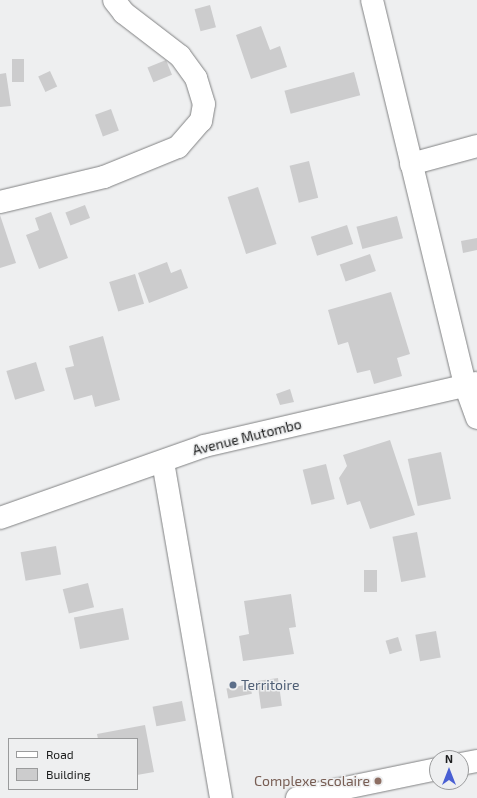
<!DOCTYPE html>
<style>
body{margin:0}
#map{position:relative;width:477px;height:798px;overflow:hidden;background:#eeeff0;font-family:"Exo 2",sans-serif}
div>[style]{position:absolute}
.building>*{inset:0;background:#cccccd;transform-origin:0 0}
.roads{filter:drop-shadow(0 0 1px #818283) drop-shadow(0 0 1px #818283)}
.street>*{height:22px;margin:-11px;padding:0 11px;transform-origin:11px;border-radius:11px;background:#fff}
.secondary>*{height:22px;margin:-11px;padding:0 11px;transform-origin:11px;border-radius:11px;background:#fff}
.dots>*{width:11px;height:11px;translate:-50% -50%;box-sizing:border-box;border:2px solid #eeeff0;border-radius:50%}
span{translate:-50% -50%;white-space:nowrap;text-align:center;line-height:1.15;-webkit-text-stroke:3px #eeeff0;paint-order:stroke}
.street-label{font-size:14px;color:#1c1d1d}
.service-label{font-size:14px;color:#4e5e75}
.left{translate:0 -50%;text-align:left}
.education-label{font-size:14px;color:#785e54}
.right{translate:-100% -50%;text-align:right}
.legend{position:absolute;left:8px;top:738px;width:130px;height:52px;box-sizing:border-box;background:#eeeff0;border:1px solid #9a9b9c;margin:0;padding:5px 7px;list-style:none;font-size:12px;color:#1c1d1d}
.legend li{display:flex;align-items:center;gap:8px;height:20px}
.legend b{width:20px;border:1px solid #9a9b9c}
.north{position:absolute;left:429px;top:750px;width:40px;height:40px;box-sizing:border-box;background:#eeeff0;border:1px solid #9a9b9c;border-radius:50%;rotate:0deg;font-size:11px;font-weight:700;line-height:16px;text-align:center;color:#1c1d1d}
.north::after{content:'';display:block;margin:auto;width:14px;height:18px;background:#495fd3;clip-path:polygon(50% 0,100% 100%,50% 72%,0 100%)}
</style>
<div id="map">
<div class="building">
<i style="left:210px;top:5px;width:23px;height:16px;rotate:75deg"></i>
<i style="clip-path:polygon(261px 26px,270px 50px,280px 46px,287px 67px,251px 79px,236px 35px)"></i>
<i style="left:12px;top:59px;width:12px;height:23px"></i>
<i style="left:166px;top:60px;width:16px;height:20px;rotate:68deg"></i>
<i style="left:50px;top:71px;width:17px;height:13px;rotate:65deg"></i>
<i style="left:354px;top:72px;width:24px;height:72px;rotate:75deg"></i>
<i style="clip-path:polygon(6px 73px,11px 106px,0 107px,0 74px)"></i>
<i style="left:111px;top:109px;width:23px;height:17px;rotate:70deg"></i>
<i style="left:309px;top:161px;width:38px;height:20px;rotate:76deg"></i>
<i style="left:258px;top:187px;width:60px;height:32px;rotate:72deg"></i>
<i style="left:85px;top:205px;width:14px;height:21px;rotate:69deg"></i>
<i style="clip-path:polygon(51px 212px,68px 258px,39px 269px,26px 235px,39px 230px,35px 218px)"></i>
<i style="clip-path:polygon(0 215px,16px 263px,0 268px)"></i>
<i style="left:397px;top:216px;width:23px;height:42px;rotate:75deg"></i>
<i style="left:347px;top:225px;width:20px;height:38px;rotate:72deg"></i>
<i style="clip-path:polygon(477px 238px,477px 250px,463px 253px,461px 241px)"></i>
<i style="left:370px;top:254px;width:18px;height:32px;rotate:71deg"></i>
<i style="clip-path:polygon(167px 262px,171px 273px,181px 269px,188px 288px,149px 303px,138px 273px)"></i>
<i style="left:135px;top:274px;width:31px;height:27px;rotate:73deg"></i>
<i style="clip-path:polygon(391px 292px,410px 354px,397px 358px,402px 376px,374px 384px,370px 370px,357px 373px,348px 342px,338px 345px,328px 310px)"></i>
<i style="clip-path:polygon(103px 336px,120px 400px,95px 407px,92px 395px,74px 400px,65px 368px,74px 366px,69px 346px)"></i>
<i style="left:36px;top:362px;width:30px;height:31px;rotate:73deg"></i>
<i style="clip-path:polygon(290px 389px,294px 402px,280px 405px,276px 394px)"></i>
<i style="clip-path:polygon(390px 440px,415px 515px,370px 529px,360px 501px,347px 505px,339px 478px,347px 466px,343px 455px)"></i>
<i style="left:441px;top:452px;width:48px;height:34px;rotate:78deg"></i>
<i style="left:326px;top:464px;width:36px;height:24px;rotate:76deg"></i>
<i style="left:417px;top:532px;width:46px;height:25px;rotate:79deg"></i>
<i style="left:56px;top:546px;width:29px;height:36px;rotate:80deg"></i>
<i style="left:364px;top:570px;width:13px;height:22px"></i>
<i style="left:88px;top:583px;width:25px;height:26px;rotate:76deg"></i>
<i style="clip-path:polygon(291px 594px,296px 627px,289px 628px,294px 654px,243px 661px,239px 636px,249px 634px,244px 601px)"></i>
<i style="left:123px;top:608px;width:32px;height:50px;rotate:79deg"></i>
<i style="left:436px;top:631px;width:27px;height:21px;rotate:80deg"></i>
<i style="left:398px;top:637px;width:14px;height:13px;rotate:73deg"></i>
<i style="left:278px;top:678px;width:28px;height:21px;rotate:82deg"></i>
<i style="left:250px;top:684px;width:10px;height:24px;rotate:79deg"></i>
<i style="left:182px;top:701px;width:20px;height:30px;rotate:79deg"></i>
<i style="clip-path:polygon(145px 725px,154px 772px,137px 775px,137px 739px,98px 739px,97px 734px)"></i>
</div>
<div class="roads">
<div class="street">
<i style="left:372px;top:0;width:396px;rotate:76.4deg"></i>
<i style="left:465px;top:385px;width:35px;rotate:70deg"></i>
<i style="left:411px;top:164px;width:68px;rotate:-15.3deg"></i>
<i style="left:0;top:202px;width:107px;rotate:-13.5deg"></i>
<i style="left:104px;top:177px;width:80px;rotate:-22.1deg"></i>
<i style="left:178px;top:147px;width:35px;rotate:-49deg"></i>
<i style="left:201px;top:121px;width:17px;rotate:-80deg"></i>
<i style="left:204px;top:104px;width:27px;rotate:-107deg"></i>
<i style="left:196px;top:78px;width:27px;rotate:-126deg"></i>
<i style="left:180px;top:56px;width:71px;rotate:-142.5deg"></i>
<i style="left:124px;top:13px;width:16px;rotate:-128deg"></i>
<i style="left:163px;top:462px;width:341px;rotate:80.2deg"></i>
<i style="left:0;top:518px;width:216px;rotate:-19.4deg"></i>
<i style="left:204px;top:446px;width:280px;rotate:-13deg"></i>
</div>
<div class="secondary">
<i style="left:461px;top:764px;width:16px;rotate:-11deg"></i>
<i style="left:297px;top:798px;width:143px;rotate:-11.7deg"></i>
</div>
</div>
<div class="dots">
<i style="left:233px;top:685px;background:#5c6f8a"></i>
<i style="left:378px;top:781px;background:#8d6e63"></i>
</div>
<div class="street-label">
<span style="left:247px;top:437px;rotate:-14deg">Avenue Mutombo</span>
</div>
<div class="service-label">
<span class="left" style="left:241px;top:685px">Territoire</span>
</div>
<div class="education-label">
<span class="right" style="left:370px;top:781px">Complexe scolaire</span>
</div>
<ul class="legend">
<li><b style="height:5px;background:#fff"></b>Road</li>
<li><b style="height:11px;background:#cccccd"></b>Building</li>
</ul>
<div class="north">N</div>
</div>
